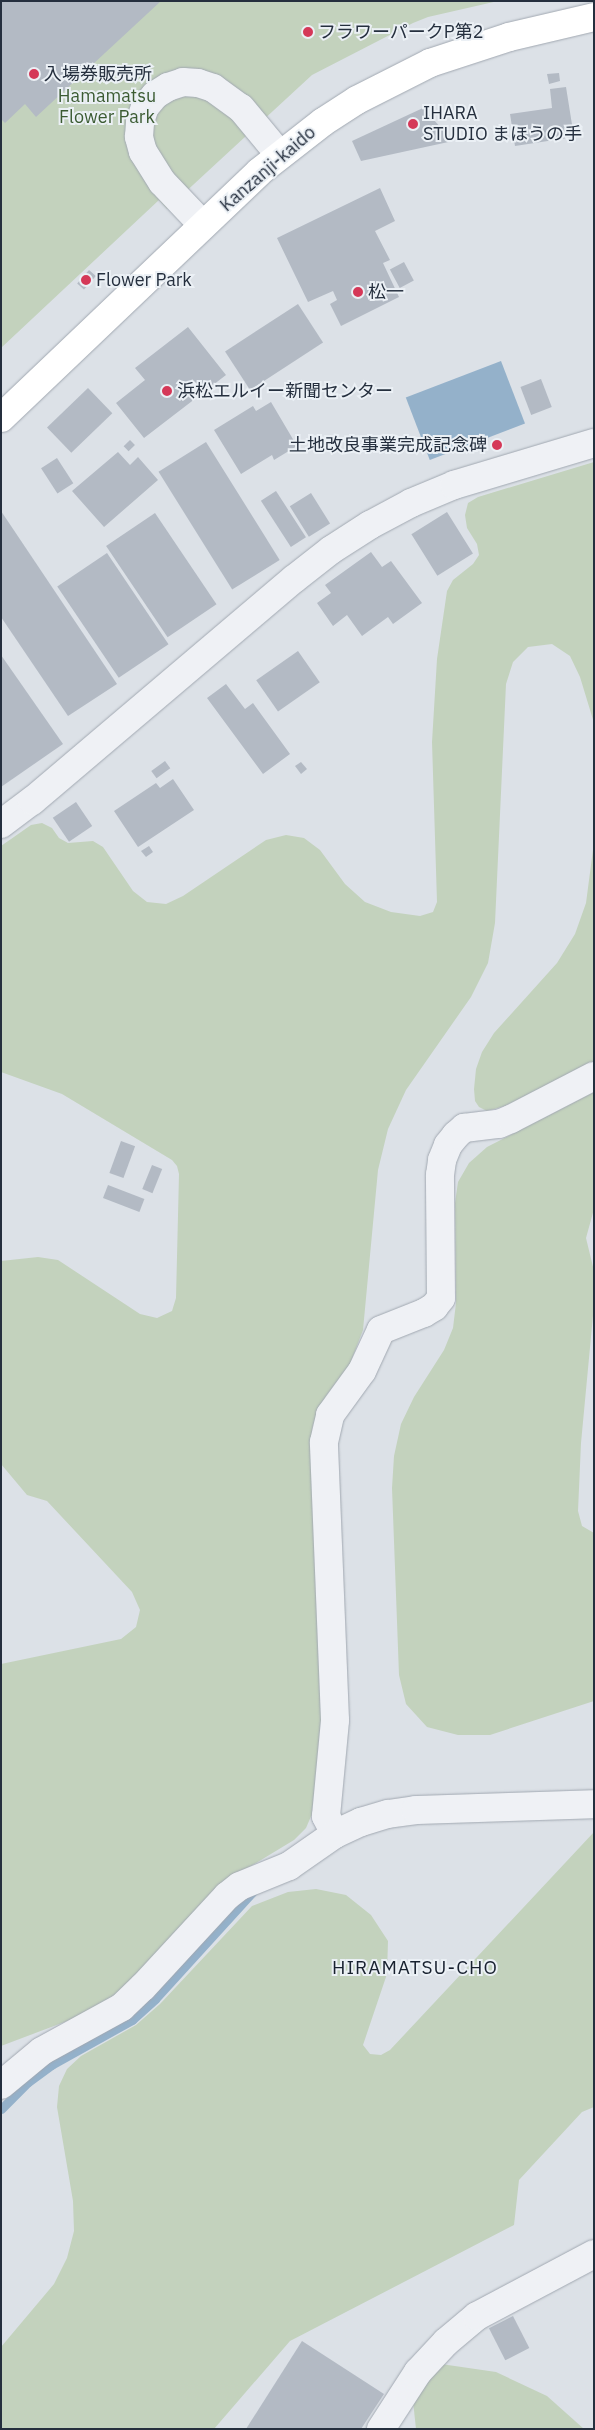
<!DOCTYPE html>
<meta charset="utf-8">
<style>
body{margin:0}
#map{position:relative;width:595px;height:2430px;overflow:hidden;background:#dce1e7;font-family:"IBM Plex Sans","Noto Sans JP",sans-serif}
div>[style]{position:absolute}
.green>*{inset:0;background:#c3d2bd}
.water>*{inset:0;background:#94b1ca;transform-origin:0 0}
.stream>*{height:9px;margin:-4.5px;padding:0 4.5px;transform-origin:4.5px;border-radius:4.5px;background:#94b1ca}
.building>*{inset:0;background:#b3bac4;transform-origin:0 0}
.roads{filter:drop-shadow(0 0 1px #a1a8b1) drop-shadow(0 0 1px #a1a8b1)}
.minor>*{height:28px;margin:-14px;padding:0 14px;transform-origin:14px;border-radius:14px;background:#eff1f5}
.major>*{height:28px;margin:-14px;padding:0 14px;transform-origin:14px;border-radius:14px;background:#fff}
.dots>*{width:14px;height:14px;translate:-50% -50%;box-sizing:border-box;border:2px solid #ebf0f5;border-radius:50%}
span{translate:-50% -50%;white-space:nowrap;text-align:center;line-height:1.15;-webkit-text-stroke:4px #ebf0f5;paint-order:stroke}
.poi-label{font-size:18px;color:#252f3e}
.left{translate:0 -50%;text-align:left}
.right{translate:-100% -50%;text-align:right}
.park-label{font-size:18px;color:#3b5b32}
.street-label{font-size:18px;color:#252f3e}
.neighbourhood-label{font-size:19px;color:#18212f;letter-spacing:1px}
.frame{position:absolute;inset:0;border:2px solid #252f3e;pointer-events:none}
</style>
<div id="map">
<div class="green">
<i style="clip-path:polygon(1px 1px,498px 1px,428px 17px,413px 23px,312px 75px,167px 209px,159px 200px,1px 348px)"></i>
<i style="clip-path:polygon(594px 462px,594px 723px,580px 677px,570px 656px,552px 644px,528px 647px,513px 662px,506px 684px,495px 923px,488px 963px,471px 997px,406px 1090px,388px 1129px,378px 1170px,363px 1330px,350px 1364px,326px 1396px,313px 1425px,311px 1441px,321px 1720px,312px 1814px,306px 1828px,294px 1840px,241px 1872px,115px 1998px,91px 2012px,1px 2046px,1px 1664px,121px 1639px,136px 1627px,140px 1610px,132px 1592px,47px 1501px,27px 1495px,1px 1464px,1px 1261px,38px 1257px,58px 1260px,140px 1314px,157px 1318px,172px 1311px,176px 1298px,179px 1174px,177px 1166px,172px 1160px,62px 1094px,1px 1072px,1px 846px,31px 825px,42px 823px,52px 828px,59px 838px,68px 843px,93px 841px,103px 847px,133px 891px,147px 902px,166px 904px,183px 896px,266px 840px,286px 835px,304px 838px,320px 850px,345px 884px,365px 902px,391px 912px,420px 916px,433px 912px,437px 902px,432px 742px,437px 659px,447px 591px,453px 580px,473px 564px,479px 555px,477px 544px,467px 528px,465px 515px,468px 503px,478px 497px)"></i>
<i style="clip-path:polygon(594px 842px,594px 1061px,505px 1106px,487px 1111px,479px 1107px,475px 1101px,474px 1089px,476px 1069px,482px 1052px,494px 1033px,557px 963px,575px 934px,586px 903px)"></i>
<i style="clip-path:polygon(594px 1092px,594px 1209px,586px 1238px,594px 1271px,594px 1305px,581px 1443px,578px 1511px,582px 1526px,594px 1533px,594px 1701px,490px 1735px,458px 1735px,427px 1727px,406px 1704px,399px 1675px,392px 1488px,394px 1456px,401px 1424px,414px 1397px,444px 1350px,453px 1328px,456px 1303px,455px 1203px,458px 1182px,469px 1163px,487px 1147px)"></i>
<i style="clip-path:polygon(594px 1832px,594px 2107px,582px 2112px,519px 2180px,514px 2225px,290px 2341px,214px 2429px,1px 2429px,1px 2347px,54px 2284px,67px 2258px,74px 2231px,73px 2201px,57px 2107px,59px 2086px,67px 2069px,81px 2056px,136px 2025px,160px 2004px,252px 1906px,288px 1892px,316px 1889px,346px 1895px,371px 1915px,388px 1941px,387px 1974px,363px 2045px,370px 2054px,381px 2055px,390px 2050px)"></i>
<i style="clip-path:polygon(441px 2364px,496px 2372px,547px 2396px,584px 2429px,416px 2429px,413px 2401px)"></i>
</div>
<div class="water">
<i style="left:501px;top:361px;width:67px;height:102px;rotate:69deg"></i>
</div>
<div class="stream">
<i style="left:1px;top:2109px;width:38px;rotate:-45deg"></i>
<i style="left:28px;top:2082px;width:29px;rotate:-36deg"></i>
<i style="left:51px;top:2065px;width:93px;rotate:-29.1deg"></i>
<i style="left:132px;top:2020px;width:31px;rotate:-42deg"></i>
<i style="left:155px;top:1999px;width:149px;rotate:-47.7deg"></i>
</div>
<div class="building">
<i style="clip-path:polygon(1px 1px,161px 1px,36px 117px,25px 104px,5px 123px,1px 119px)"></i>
<i style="clip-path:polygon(559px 73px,560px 81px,549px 84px,547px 74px)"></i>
<i style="clip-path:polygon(566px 87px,574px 137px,515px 146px,510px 114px,552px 108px,550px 89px)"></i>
<i style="clip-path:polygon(423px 108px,453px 141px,361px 161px,352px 141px)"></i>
<i style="clip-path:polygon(380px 188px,395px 221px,375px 231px,390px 260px,383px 263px,399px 297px,341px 326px,330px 304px,337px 300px,333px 291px,308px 302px,277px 238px)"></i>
<i style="left:404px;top:262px;width:21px;height:16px;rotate:62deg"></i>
<i style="left:89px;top:270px;width:9px;height:18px;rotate:41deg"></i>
<i style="left:298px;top:304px;width:46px;height:87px;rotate:57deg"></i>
<i style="clip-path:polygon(188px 327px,226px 375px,144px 438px,116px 403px,145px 380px,135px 368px)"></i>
<i style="left:541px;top:379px;width:30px;height:22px;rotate:69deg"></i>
<i style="left:88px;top:388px;width:35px;height:57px;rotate:46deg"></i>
<i style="clip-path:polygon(271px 402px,297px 446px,274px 460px,272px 455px,241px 474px,214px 430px,253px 406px,256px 411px)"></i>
<i style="left:130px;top:440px;width:7px;height:9px;rotate:45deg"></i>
<i style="left:206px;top:442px;width:139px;height:56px;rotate:58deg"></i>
<i style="clip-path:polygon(118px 452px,130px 465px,138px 457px,158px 480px,104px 527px,72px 491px)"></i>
<i style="left:57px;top:458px;width:30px;height:19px;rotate:57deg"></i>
<i style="left:276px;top:491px;width:55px;height:18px;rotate:57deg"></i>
<i style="left:311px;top:493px;width:36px;height:25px;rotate:58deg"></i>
<i style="clip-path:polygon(1px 511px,117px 684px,68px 716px,1px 617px)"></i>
<i style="left:447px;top:512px;width:49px;height:42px;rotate:58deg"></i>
<i style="left:155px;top:513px;width:110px;height:59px;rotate:56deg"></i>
<i style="clip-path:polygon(371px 552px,382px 567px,391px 561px,422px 603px,393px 624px,388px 617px,362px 636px,347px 615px,333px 626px,317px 603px,331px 593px,325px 585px)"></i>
<i style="left:107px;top:553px;width:110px;height:60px;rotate:56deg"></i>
<i style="left:298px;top:651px;width:38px;height:51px;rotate:55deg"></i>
<i style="clip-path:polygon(1px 655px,63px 744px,1px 787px)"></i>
<i style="clip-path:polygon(226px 684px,245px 709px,253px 703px,290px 754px,263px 774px,207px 698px)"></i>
<i style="left:165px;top:761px;width:9px;height:17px;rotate:54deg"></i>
<i style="clip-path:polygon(301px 762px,307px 769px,301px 774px,295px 766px)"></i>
<i style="clip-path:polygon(173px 779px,194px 810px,138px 847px,114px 811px,156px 783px,160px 788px)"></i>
<i style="left:76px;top:802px;width:29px;height:28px;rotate:56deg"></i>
<i style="clip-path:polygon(149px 846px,153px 852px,146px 857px,141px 851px)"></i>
<i style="left:121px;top:1141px;width:15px;height:34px;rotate:20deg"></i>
<i style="left:152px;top:1165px;width:11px;height:26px;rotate:22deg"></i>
<i style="left:108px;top:1185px;width:39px;height:14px;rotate:21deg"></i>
<i style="left:513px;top:2316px;width:36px;height:27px;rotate:63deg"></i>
<i style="clip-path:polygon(302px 2341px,384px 2394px,361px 2429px,246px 2429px)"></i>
</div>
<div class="roads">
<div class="minor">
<i style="left:203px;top:225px;width:59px;rotate:-133.6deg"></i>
<i style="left:162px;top:182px;width:36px;rotate:-122deg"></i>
<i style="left:143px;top:152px;width:16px;rotate:-105deg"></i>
<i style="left:139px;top:137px;width:15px;rotate:-86deg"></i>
<i style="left:140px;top:122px;width:16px;rotate:-72deg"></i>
<i style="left:145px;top:107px;width:16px;rotate:-50deg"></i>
<i style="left:155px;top:95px;width:15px;rotate:-32deg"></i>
<i style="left:168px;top:87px;width:16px;rotate:-18deg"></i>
<i style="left:183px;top:82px;width:15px;rotate:4deg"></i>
<i style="left:198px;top:83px;width:16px;rotate:18deg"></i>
<i style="left:213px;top:88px;width:34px;rotate:36deg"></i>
<i style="left:241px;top:108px;width:61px;rotate:50.3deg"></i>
<i style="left:1px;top:824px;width:39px;rotate:-37deg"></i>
<i style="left:32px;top:801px;width:343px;rotate:-40.3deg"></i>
<i style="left:294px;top:579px;width:47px;rotate:-38.1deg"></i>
<i style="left:331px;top:550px;width:46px;rotate:-32.7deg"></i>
<i style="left:370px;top:525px;width:47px;rotate:-28.2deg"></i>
<i style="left:411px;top:503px;width:47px;rotate:-22.7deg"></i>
<i style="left:454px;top:485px;width:146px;rotate:-16.7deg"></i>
<i style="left:335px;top:1834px;width:20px;rotate:-117deg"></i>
<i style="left:326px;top:1816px;width:96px;rotate:-84.6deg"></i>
<i style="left:335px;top:1720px;width:278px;rotate:-92.3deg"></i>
<i style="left:324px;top:1442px;width:28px;rotate:-77deg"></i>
<i style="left:330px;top:1415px;width:54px;rotate:-54deg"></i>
<i style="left:362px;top:1371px;width:45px;rotate:-65.1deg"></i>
<i style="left:381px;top:1330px;width:46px;rotate:-21.6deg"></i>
<i style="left:424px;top:1313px;width:12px;rotate:-31deg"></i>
<i style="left:434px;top:1307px;width:11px;rotate:-52deg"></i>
<i style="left:441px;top:1298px;width:123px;rotate:-90.5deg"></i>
<i style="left:440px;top:1175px;width:15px;rotate:-82deg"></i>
<i style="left:442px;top:1160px;width:16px;rotate:-68deg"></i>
<i style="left:448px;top:1145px;width:13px;rotate:-51deg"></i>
<i style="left:456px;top:1135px;width:11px;rotate:-41deg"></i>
<i style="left:464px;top:1128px;width:35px;rotate:-7deg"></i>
<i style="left:499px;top:1124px;width:13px;rotate:-23deg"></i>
<i style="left:511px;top:1119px;width:93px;rotate:-27.4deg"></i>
<i style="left:1px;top:2085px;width:53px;rotate:-39.7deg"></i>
<i style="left:42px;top:2051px;width:91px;rotate:-28.8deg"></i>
<i style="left:122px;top:2007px;width:29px;rotate:-44deg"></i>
<i style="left:143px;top:1987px;width:124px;rotate:-47.3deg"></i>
<i style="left:227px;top:1896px;width:16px;rotate:-38deg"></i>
<i style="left:240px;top:1886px;width:53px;rotate:-22.2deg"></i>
<i style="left:289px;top:1866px;width:56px;rotate:-34.8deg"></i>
<i style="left:335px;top:1834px;width:29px;rotate:-25deg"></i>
<i style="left:361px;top:1822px;width:28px;rotate:-17deg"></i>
<i style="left:388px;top:1814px;width:28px;rotate:-8deg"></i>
<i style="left:416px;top:1810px;width:178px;rotate:-1.9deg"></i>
<i style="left:381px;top:2429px;width:68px;rotate:-57deg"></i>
<i style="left:418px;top:2372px;width:41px;rotate:-47deg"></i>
<i style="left:446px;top:2342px;width:40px;rotate:-40deg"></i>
<i style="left:477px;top:2316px;width:132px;rotate:-27.9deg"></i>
</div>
<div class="major">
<i style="left:1px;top:418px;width:356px;rotate:-43.6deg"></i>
<i style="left:259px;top:172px;width:81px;rotate:-38deg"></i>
<i style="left:323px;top:122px;width:40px;rotate:-32.9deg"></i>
<i style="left:357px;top:100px;width:82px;rotate:-26.9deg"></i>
<i style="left:430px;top:63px;width:83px;rotate:-18.2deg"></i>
<i style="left:509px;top:37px;width:87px;rotate:-13.2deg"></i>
</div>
</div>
<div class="dots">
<i style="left:308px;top:32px;background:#d53858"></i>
<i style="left:34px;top:74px;background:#d53858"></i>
<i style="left:413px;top:124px;background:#d53858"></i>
<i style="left:86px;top:280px;background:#d53858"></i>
<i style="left:358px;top:292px;background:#d53858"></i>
<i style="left:167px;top:391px;background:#d53858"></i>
<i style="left:497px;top:445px;background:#d53858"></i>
</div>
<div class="poi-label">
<span class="left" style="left:318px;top:32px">フラワーパークP第2</span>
<span class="left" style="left:44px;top:74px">入場券販売所</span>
<span class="left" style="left:423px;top:124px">IHARA<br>STUDIO まほうの手</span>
<span class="left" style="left:96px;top:280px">Flower Park</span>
<span class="left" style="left:368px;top:292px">松一</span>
<span class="left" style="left:177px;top:391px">浜松エルイー新聞センター</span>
<span class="right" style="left:487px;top:445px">土地改良事業完成記念碑</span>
</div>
<div class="park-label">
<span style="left:107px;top:107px">Hamamatsu<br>Flower Park</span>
</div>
<div class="street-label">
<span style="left:268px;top:169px;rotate:-41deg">Kanzanji-kaido</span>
</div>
<div class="neighbourhood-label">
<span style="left:415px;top:1968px">HIRAMATSU-CHO</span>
</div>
<div class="frame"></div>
</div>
